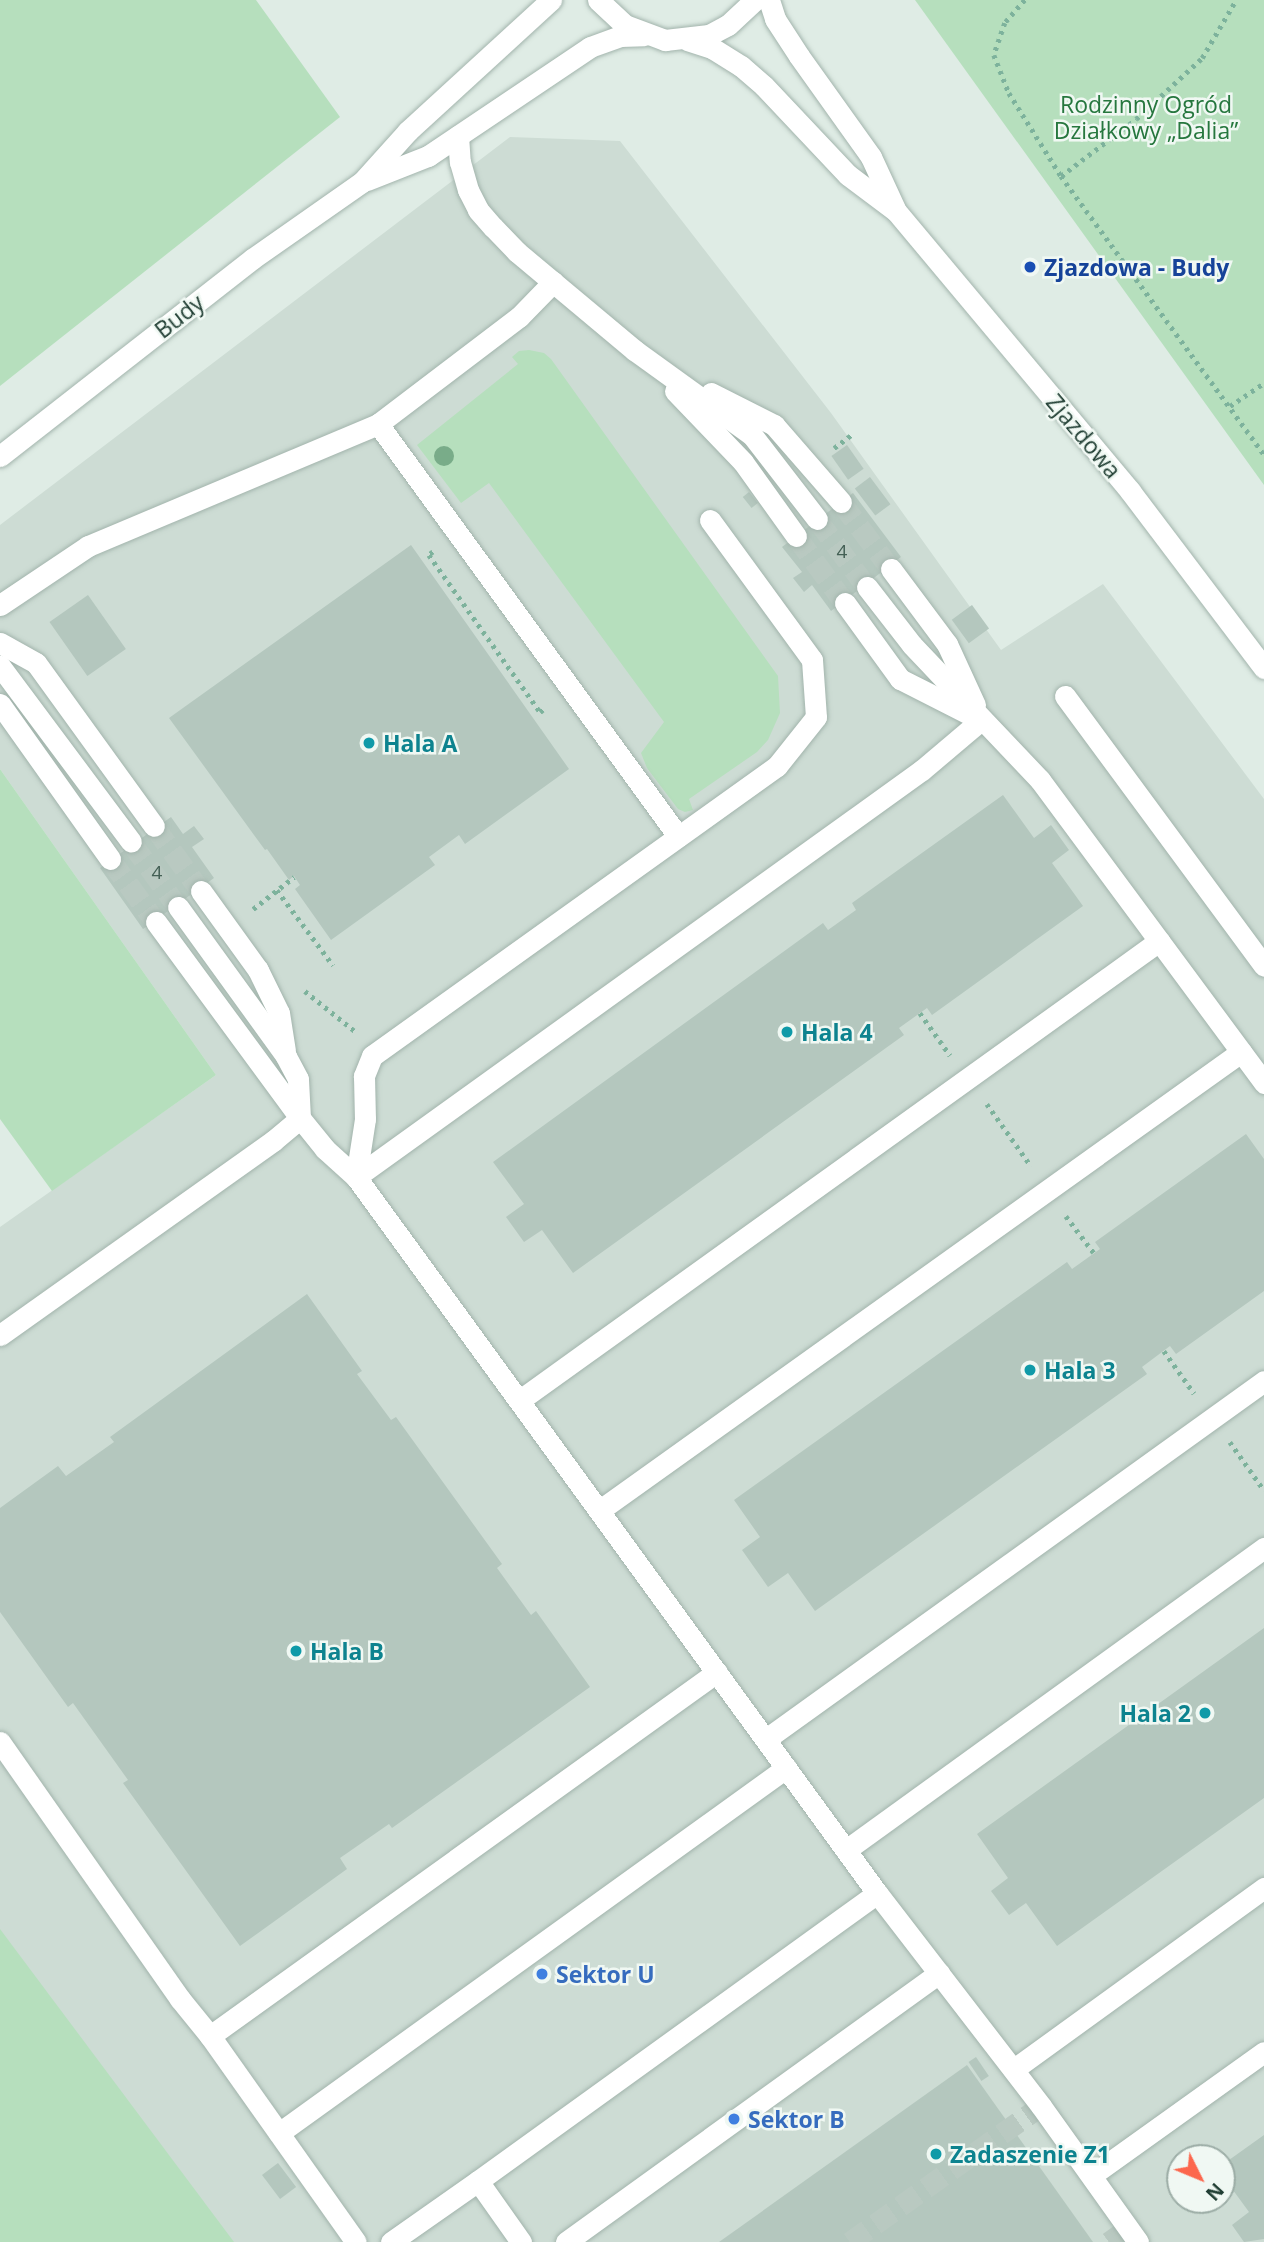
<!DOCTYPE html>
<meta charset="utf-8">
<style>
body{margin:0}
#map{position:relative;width:1264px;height:2242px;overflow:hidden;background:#dfece5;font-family:"Open Sans",sans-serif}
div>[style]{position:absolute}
.built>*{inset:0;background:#cddcd4}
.green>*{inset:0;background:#b6dfbd}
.building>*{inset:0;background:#b4c7be;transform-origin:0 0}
.minor-tunnel>*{height:21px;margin-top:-10.5px;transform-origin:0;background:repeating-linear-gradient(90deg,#b9c9c1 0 21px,transparent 0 31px)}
.path>*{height:4.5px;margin-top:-2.25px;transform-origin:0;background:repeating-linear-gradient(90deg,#7db29c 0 3.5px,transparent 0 8.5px)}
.roads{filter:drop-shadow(0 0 2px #a2b4ac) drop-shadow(0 0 2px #a2b4ac)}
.minor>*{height:21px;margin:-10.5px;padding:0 10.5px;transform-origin:10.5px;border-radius:10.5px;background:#fff}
.trees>*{width:20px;height:20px;margin:-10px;border-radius:50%;background:#79ac89}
.dots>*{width:19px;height:19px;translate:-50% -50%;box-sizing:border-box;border:4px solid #f0f8f3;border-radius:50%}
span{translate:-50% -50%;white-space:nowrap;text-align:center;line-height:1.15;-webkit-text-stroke:5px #f0f8f3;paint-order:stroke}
.number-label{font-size:19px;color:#446055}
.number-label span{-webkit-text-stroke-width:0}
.park-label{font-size:23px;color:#26773e}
.transit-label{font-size:23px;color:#164399;font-weight:700}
.left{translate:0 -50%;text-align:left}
.street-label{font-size:23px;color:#1f3d32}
.culture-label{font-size:23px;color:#0d838f;font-weight:700}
.right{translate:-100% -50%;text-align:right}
.shop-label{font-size:23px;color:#366cbe;font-weight:700}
.north{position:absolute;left:1166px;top:2144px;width:70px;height:70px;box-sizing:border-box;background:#f0f8f3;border:2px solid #9cada6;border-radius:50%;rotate:133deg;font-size:19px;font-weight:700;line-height:28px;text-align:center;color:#1f3d32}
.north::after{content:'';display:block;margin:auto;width:24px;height:32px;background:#fc674d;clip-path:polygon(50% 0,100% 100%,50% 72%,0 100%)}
</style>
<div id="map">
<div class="built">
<i style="clip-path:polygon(evenodd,510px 137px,620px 141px,831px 413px,1001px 650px,1103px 584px,1264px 799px,1264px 2242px,221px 2242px,0 1933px,0 1227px,216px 1075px,0 769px,0 525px,510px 137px,1180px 2158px,1222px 2158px,1222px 2200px,1180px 2200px,1180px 2158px)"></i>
</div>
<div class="green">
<i style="clip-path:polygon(0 0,256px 0,340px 117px,0 386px)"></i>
<i style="clip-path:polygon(915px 0,1264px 0,1264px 485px)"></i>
<i style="clip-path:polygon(529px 350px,544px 353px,551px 359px,778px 676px,780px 713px,768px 740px,757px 752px,689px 799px,693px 810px,685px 812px,678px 809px,647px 768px,641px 753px,664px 722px,489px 483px,461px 503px,417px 445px,518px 364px,512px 357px,519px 351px)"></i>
<i style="clip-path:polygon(0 769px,216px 1075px,52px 1191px,0 1119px)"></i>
<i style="clip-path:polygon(0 1929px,234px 2242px,0 2242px)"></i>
</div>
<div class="building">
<i style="left:847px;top:445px;width:29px;height:19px;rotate:55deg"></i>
<i style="left:870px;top:477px;width:34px;height:19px;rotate:53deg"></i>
<i style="left:749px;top:492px;width:14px;height:8px;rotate:51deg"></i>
<i style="clip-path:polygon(853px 493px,901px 557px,831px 611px,812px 585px,804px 592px,793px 578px,802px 572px,782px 547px)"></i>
<i style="clip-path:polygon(411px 545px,569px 769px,465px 844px,459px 835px,429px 857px,435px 865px,331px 940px,295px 889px,300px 885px,294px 876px,289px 880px,267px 849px,265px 850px,169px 718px)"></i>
<i style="left:88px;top:595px;width:66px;height:47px;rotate:55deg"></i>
<i style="left:972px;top:605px;width:29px;height:25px;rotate:54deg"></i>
<i style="clip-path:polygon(1003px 795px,1034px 838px,1051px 825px,1069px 850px,1052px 863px,1083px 906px,932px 1015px,927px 1008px,899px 1028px,904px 1035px,573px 1273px,542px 1230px,524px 1242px,506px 1217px,524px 1204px,493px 1162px,823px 923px,828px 930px,856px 910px,852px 903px)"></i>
<i style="clip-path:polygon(171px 817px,183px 834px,194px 826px,204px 839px,192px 847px,214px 878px,143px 929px,100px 868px)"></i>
<i style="clip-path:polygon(1246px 1134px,1264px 1159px,1264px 1291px,1176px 1354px,1170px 1346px,1142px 1367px,1147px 1374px,815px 1611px,788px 1573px,768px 1587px,742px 1550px,760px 1537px,734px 1500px,1067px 1262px,1072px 1269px,1100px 1249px,1095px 1242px)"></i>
<i style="clip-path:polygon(307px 1294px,362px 1371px,357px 1374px,391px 1420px,396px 1417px,502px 1564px,497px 1568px,531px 1615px,536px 1611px,590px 1687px,392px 1828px,389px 1824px,340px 1858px,347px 1869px,240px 1946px,123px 1783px,128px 1780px,73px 1703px,68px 1707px,0 1612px,0 1508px,58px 1466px,66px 1476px,114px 1442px,110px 1437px)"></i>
<i style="clip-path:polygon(1264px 1628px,1264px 1798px,1057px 1946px,1026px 1903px,1009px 1915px,991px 1891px,1008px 1878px,977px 1834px)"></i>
<i style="left:976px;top:2057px;width:23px;height:9px;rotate:56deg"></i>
<i style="clip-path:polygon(967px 2065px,1093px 2242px,719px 2242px)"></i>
<i style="clip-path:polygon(1264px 2135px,1264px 2239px,1244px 2242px,1232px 2225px,1249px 2212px,1222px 2175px,1222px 2165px)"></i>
<i style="left:278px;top:2163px;width:30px;height:20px;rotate:53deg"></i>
</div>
<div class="minor-tunnel">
<i style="left:841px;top:502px;width:84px;rotate:53.3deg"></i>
<i style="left:817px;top:519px;width:84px;rotate:53.7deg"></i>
<i style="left:796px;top:536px;width:83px;rotate:53.8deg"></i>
<i style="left:154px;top:826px;width:80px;rotate:54.1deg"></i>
<i style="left:131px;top:842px;width:80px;rotate:54.1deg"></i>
<i style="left:110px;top:859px;width:78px;rotate:53.9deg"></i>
<i style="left:850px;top:2242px;width:234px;rotate:-35.5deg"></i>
<i style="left:1109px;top:2242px;width:24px;rotate:-36deg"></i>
</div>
<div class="path">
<i style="left:1025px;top:0;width:30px;rotate:131deg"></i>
<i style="left:1005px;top:23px;width:34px;rotate:109deg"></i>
<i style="left:994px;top:55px;width:41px;rotate:68.5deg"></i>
<i style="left:1009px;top:93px;width:98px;rotate:57.9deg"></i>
<i style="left:1061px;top:176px;width:344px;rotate:53.9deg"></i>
<i style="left:1061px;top:176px;width:94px;rotate:-37.2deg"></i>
<i style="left:1136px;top:119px;width:90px;rotate:-42.7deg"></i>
<i style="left:1202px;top:58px;width:67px;rotate:-59.6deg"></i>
<i style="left:1230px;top:406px;width:41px;rotate:-34.1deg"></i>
<i style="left:834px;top:448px;width:21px;rotate:-37deg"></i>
<i style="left:433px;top:552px;width:5px;rotate:143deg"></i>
<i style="left:429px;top:555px;width:192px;rotate:54.7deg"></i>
<i style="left:540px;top:712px;width:6px;rotate:-39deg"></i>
<i style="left:277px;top:890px;width:94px;rotate:53.3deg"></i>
<i style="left:253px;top:909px;width:52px;rotate:-38deg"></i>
<i style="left:305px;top:991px;width:65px;rotate:38.8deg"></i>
<i style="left:920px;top:1013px;width:52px;rotate:54.5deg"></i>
<i style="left:987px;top:1104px;width:76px;rotate:54.6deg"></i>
<i style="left:1066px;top:1216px;width:46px;rotate:52.9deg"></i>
<i style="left:1164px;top:1351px;width:52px;rotate:54.5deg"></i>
<i style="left:1230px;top:1442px;width:59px;rotate:54.7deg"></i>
</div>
<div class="roads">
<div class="minor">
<i style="left:598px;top:0;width:37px;rotate:43deg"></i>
<i style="left:625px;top:25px;width:43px;rotate:20.6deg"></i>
<i style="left:665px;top:40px;width:44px;rotate:-6.5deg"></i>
<i style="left:709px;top:35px;width:21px;rotate:-28deg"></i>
<i style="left:728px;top:25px;width:37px;rotate:-43deg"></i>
<i style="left:769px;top:0;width:20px;rotate:72deg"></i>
<i style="left:775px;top:19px;width:44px;rotate:57deg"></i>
<i style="left:799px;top:56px;width:124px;rotate:54.5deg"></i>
<i style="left:871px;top:157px;width:57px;rotate:65.2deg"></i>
<i style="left:687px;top:40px;width:26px;rotate:18deg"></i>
<i style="left:712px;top:48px;width:34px;rotate:32deg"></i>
<i style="left:741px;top:66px;width:30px;rotate:41deg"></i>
<i style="left:764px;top:86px;width:122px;rotate:46.7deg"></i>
<i style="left:848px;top:175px;width:60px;rotate:36.9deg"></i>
<i style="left:896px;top:211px;width:365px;rotate:50.1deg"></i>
<i style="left:1130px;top:491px;width:222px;rotate:52.9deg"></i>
<i style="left:458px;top:136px;width:26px;rotate:86deg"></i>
<i style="left:460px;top:162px;width:29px;rotate:74deg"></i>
<i style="left:468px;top:190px;width:22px;rotate:63deg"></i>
<i style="left:478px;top:210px;width:23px;rotate:49deg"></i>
<i style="left:493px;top:227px;width:35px;rotate:46deg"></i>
<i style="left:517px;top:252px;width:153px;rotate:39.9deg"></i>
<i style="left:634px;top:350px;width:145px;rotate:35.8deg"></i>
<i style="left:752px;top:435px;width:106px;rotate:52.3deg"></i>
<i style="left:367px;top:180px;width:66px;rotate:-21.5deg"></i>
<i style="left:428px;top:156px;width:195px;rotate:-33.9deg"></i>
<i style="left:590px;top:47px;width:32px;rotate:-20deg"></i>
<i style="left:620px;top:36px;width:24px;rotate:-2deg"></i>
<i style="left:675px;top:391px;width:98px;rotate:46.2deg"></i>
<i style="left:743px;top:462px;width:91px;rotate:54.4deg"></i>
<i style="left:711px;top:393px;width:71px;rotate:26.9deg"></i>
<i style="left:774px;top:425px;width:102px;rotate:49deg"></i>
<i style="left:378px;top:424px;width:177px;rotate:-37.2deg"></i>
<i style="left:519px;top:317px;width:49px;rotate:-45.8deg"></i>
<i style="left:0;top:456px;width:320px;rotate:-38deg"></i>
<i style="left:252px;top:259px;width:134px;rotate:-35deg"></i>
<i style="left:362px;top:182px;width:69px;rotate:-48deg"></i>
<i style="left:408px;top:131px;width:194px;rotate:-42.5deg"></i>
<i style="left:710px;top:520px;width:173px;rotate:53.9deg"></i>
<i style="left:812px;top:660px;width:57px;rotate:86deg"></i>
<i style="left:816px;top:717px;width:63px;rotate:128.5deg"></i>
<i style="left:777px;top:766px;width:498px;rotate:144.4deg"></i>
<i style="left:372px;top:1056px;width:22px;rotate:112deg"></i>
<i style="left:364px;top:1076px;width:43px;rotate:88.7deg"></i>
<i style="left:365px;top:1119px;width:59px;rotate:98.8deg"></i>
<i style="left:356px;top:1177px;width:885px;rotate:53.96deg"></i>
<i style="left:877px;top:1893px;width:269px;rotate:52.4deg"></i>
<i style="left:1041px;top:2106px;width:167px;rotate:54.5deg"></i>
<i style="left:891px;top:569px;width:94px;rotate:53.3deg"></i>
<i style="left:947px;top:644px;width:67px;rotate:65.3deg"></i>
<i style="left:867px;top:587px;width:73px;rotate:52.2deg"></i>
<i style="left:912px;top:645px;width:186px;rotate:46.5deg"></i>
<i style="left:1040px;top:780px;width:377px;rotate:53.5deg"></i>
<i style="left:845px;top:603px;width:94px;rotate:54.1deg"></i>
<i style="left:900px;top:679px;width:75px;rotate:26.9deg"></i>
<i style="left:0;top:605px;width:106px;rotate:-33.8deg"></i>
<i style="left:88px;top:546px;width:315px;rotate:-22.8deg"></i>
<i style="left:378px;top:424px;width:510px;rotate:53.94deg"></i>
<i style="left:0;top:643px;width:41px;rotate:29.1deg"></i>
<i style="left:36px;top:663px;width:201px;rotate:54.1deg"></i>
<i style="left:0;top:666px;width:219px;rotate:53.3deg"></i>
<i style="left:1065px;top:696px;width:335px;rotate:53.6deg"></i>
<i style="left:0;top:704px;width:190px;rotate:54.6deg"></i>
<i style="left:201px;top:891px;width:97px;rotate:54.2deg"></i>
<i style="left:258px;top:970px;width:48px;rotate:64deg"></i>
<i style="left:279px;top:1013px;width:38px;rotate:81deg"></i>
<i style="left:156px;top:922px;width:243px;rotate:53.7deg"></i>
<i style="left:300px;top:1118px;width:40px;rotate:51deg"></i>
<i style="left:325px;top:1149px;width:42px;rotate:42.1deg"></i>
<i style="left:356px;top:1177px;width:697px;rotate:-35.72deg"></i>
<i style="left:922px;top:770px;width:77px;rotate:-40.3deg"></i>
<i style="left:0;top:1335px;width:335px;rotate:-35.4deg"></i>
<i style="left:273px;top:1141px;width:35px;rotate:-40deg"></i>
<i style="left:300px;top:1118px;width:39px;rotate:-93deg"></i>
<i style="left:298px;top:1079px;width:26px;rotate:-118deg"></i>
<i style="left:286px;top:1056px;width:184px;rotate:-125.9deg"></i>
<i style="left:520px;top:1400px;width:787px;rotate:-35.69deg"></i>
<i style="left:600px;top:1510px;width:788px;rotate:-35.55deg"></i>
<i style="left:766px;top:1739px;width:613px;rotate:-35.71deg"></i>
<i style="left:0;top:1742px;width:314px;rotate:55deg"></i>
<i style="left:180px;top:1999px;width:48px;rotate:51deg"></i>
<i style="left:210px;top:2036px;width:252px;rotate:54.7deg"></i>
<i style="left:846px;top:1850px;width:516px;rotate:-35.85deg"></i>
<i style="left:210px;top:2036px;width:624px;rotate:-35.68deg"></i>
<i style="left:1014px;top:2069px;width:309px;rotate:-35.9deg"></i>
<i style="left:279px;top:2133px;width:625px;rotate:-35.75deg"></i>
<i style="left:1092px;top:2175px;width:211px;rotate:-35.6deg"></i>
<i style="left:478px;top:2181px;width:492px;rotate:-35.8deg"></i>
<i style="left:391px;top:2242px;width:106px;rotate:-35deg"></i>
<i style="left:478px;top:2181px;width:75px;rotate:54.8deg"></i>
<i style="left:566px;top:2242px;width:460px;rotate:-35.8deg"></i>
</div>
</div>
<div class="trees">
<i style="left:444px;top:456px"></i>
</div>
<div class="dots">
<i style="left:1030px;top:267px;background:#1a4fb4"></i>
<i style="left:369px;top:743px;background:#0f9aa8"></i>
<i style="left:787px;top:1032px;background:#0f9aa8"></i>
<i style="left:1030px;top:1370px;background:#0f9aa8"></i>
<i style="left:296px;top:1651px;background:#0f9aa8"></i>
<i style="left:1205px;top:1713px;background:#0f9aa8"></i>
<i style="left:542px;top:1974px;background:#3f7fe0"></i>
<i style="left:734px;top:2119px;background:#3f7fe0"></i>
<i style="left:936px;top:2154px;background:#0f9aa8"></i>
</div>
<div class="number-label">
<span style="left:842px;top:552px">4</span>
<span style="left:157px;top:873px">4</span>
</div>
<div class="park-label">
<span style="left:1146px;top:117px">Rodzinny Ogród<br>Działkowy „Dalia”</span>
</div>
<div class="transit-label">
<span class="left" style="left:1044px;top:267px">Zjazdowa - Budy</span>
</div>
<div class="street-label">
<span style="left:179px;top:316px;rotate:-38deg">Budy</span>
<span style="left:1084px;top:436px;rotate:50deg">Zjazdowa</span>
</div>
<div class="culture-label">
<span class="left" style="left:383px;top:743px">Hala A</span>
<span class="left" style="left:801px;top:1032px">Hala 4</span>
<span class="left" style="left:1044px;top:1370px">Hala 3</span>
<span class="left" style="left:310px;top:1651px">Hala B</span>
<span class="right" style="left:1191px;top:1713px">Hala 2</span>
<span class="left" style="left:950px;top:2154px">Zadaszenie Z1</span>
</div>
<div class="shop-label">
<span class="left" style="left:556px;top:1974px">Sektor U</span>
<span class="left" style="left:748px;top:2119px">Sektor B</span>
</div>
<div class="north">N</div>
</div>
